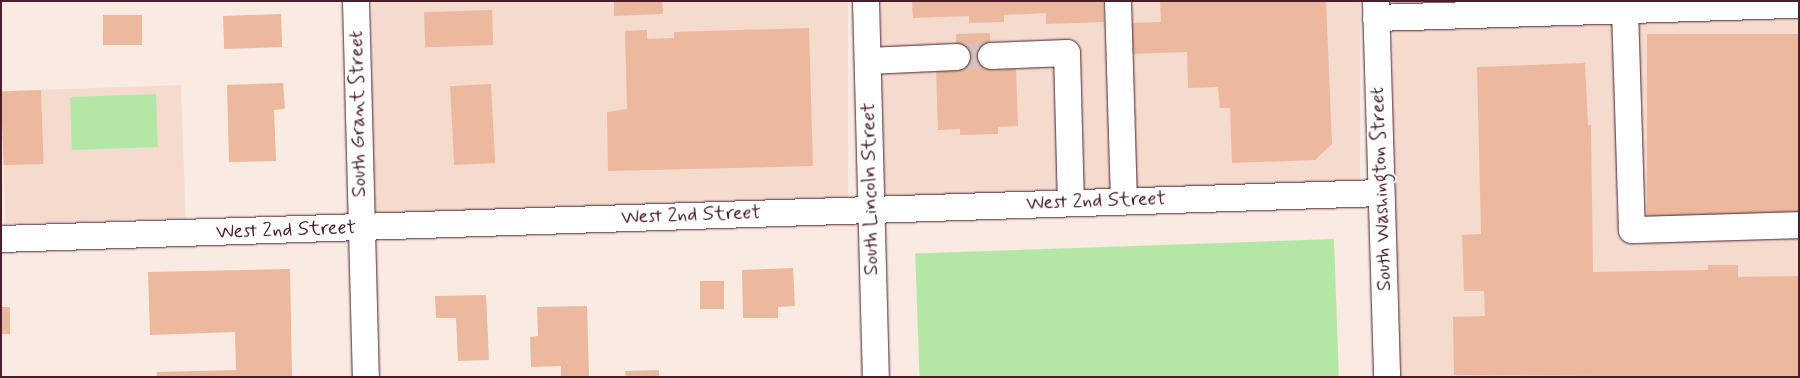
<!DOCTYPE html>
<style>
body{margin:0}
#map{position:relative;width:1800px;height:378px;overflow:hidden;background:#f9eae2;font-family:Mynerve,sans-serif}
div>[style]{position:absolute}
.built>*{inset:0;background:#f5dbce;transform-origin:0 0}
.green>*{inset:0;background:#b4e6a6;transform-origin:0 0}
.building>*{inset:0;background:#ecb89e;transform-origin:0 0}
.minor-tunnel>*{height:26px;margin-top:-13px;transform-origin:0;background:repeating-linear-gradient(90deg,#d6c1bd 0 26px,transparent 0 39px)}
.roads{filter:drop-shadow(0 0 1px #4a1f2b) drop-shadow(0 0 1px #4a1f2b)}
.minor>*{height:26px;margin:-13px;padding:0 13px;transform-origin:13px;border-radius:13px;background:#fff}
span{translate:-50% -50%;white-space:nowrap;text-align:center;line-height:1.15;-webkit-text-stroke:4px #fff;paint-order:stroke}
.street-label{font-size:20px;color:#4a1f2b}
.frame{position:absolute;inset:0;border:2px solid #4a1f2b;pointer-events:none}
</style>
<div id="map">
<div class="built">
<i style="left:372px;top:1px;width:476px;height:218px"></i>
<i style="left:881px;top:1px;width:479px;height:203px"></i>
<i style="left:1393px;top:1px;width:406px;height:376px"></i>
<i style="left:181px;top:85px;width:133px;height:180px;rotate:88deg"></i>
</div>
<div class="green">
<i style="left:156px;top:94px;width:53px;height:86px;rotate:88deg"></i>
<i style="left:1334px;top:239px;width:138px;height:419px;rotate:88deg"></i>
</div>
<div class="building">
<i style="clip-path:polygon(614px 1px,662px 1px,663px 14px,614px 16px)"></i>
<i style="clip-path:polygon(912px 1px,1103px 1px,1104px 22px,1046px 24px,1046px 13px,1004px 15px,1004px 22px,969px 23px,969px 16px,913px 18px)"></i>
<i style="clip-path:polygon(1160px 1px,1326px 1px,1332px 144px,1315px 160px,1232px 163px,1230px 108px,1220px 108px,1218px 87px,1188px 88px,1187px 52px,1128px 54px,1127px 23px,1161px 22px)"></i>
<i style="left:492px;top:10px;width:35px;height:68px;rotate:88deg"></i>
<i style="left:281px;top:14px;width:33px;height:58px;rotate:88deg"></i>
<i style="left:142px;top:15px;width:30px;height:39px;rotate:90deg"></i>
<i style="clip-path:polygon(809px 28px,813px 166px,608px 171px,607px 112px,627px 109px,625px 31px,647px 30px,647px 39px,674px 38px,674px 32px)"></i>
<i style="clip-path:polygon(990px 33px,991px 70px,1016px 69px,1018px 126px,998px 127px,998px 134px,960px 135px,960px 129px,938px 130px,936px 70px,957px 70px,956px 34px)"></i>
<i style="left:1799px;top:34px;width:195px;height:152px;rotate:90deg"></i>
<i style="clip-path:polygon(1585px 63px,1588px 125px,1591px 125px,1593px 272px,1708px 270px,1708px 265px,1738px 265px,1738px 277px,1799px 276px,1799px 377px,1454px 375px,1453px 317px,1485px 316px,1484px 291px,1464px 291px,1462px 235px,1481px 234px,1477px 67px)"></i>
<i style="clip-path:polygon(283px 83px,285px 109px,274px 110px,276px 161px,229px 162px,227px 85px)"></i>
<i style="left:491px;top:84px;width:79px;height:41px;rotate:87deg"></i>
<i style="left:41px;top:90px;width:74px;height:40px;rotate:88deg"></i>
<i style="clip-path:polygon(793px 268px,795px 306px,778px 307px,778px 318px,743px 318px,742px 270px)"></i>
<i style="clip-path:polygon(290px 269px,292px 377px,157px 377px,157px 372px,236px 370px,235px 332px,150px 335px,148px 272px)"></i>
<i style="left:700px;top:281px;width:24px;height:28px"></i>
<i style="clip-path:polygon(486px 295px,489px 360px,458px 361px,456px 318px,436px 318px,435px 296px)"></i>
<i style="clip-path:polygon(587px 306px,589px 377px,561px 377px,561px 366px,531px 367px,530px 337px,538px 336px,537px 307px)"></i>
<i style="left:1px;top:307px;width:9px;height:27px"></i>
<i style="clip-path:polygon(659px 370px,659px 377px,626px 377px,625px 371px)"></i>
</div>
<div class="minor-tunnel">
<i style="left:957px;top:57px;width:34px;rotate:-2deg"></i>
</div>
<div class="roads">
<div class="minor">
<i style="left:356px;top:1px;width:376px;rotate:88.5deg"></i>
<i style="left:866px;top:1px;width:376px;rotate:88.5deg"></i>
<i style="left:1118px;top:1px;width:199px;rotate:88.3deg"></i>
<i style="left:1376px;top:2px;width:375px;rotate:88.3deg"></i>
<i style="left:1625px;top:10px;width:220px;rotate:88.2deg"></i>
<i style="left:1632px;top:230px;width:167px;rotate:-1.7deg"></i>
<i style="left:1376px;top:18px;width:423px;rotate:-1.8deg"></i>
<i style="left:991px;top:56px;width:76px;rotate:-2.3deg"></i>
<i style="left:1067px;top:53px;width:148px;rotate:88.5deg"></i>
<i style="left:868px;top:61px;width:89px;rotate:-2.6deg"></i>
<i style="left:1px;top:239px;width:1381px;rotate:-1.91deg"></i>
</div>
</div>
<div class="street-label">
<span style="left:358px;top:114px;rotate:-91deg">South Grant Street</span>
<span style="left:870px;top:189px;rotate:-91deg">South Lincoln Street</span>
<span style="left:1381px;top:189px;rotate:-92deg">South Washington Street</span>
<span style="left:1096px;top:201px;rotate:-2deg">West 2nd Street</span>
<span style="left:691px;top:215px;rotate:-2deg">West 2nd Street</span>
<span style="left:286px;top:230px;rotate:-2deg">West 2nd Street</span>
</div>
<div class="frame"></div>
</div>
